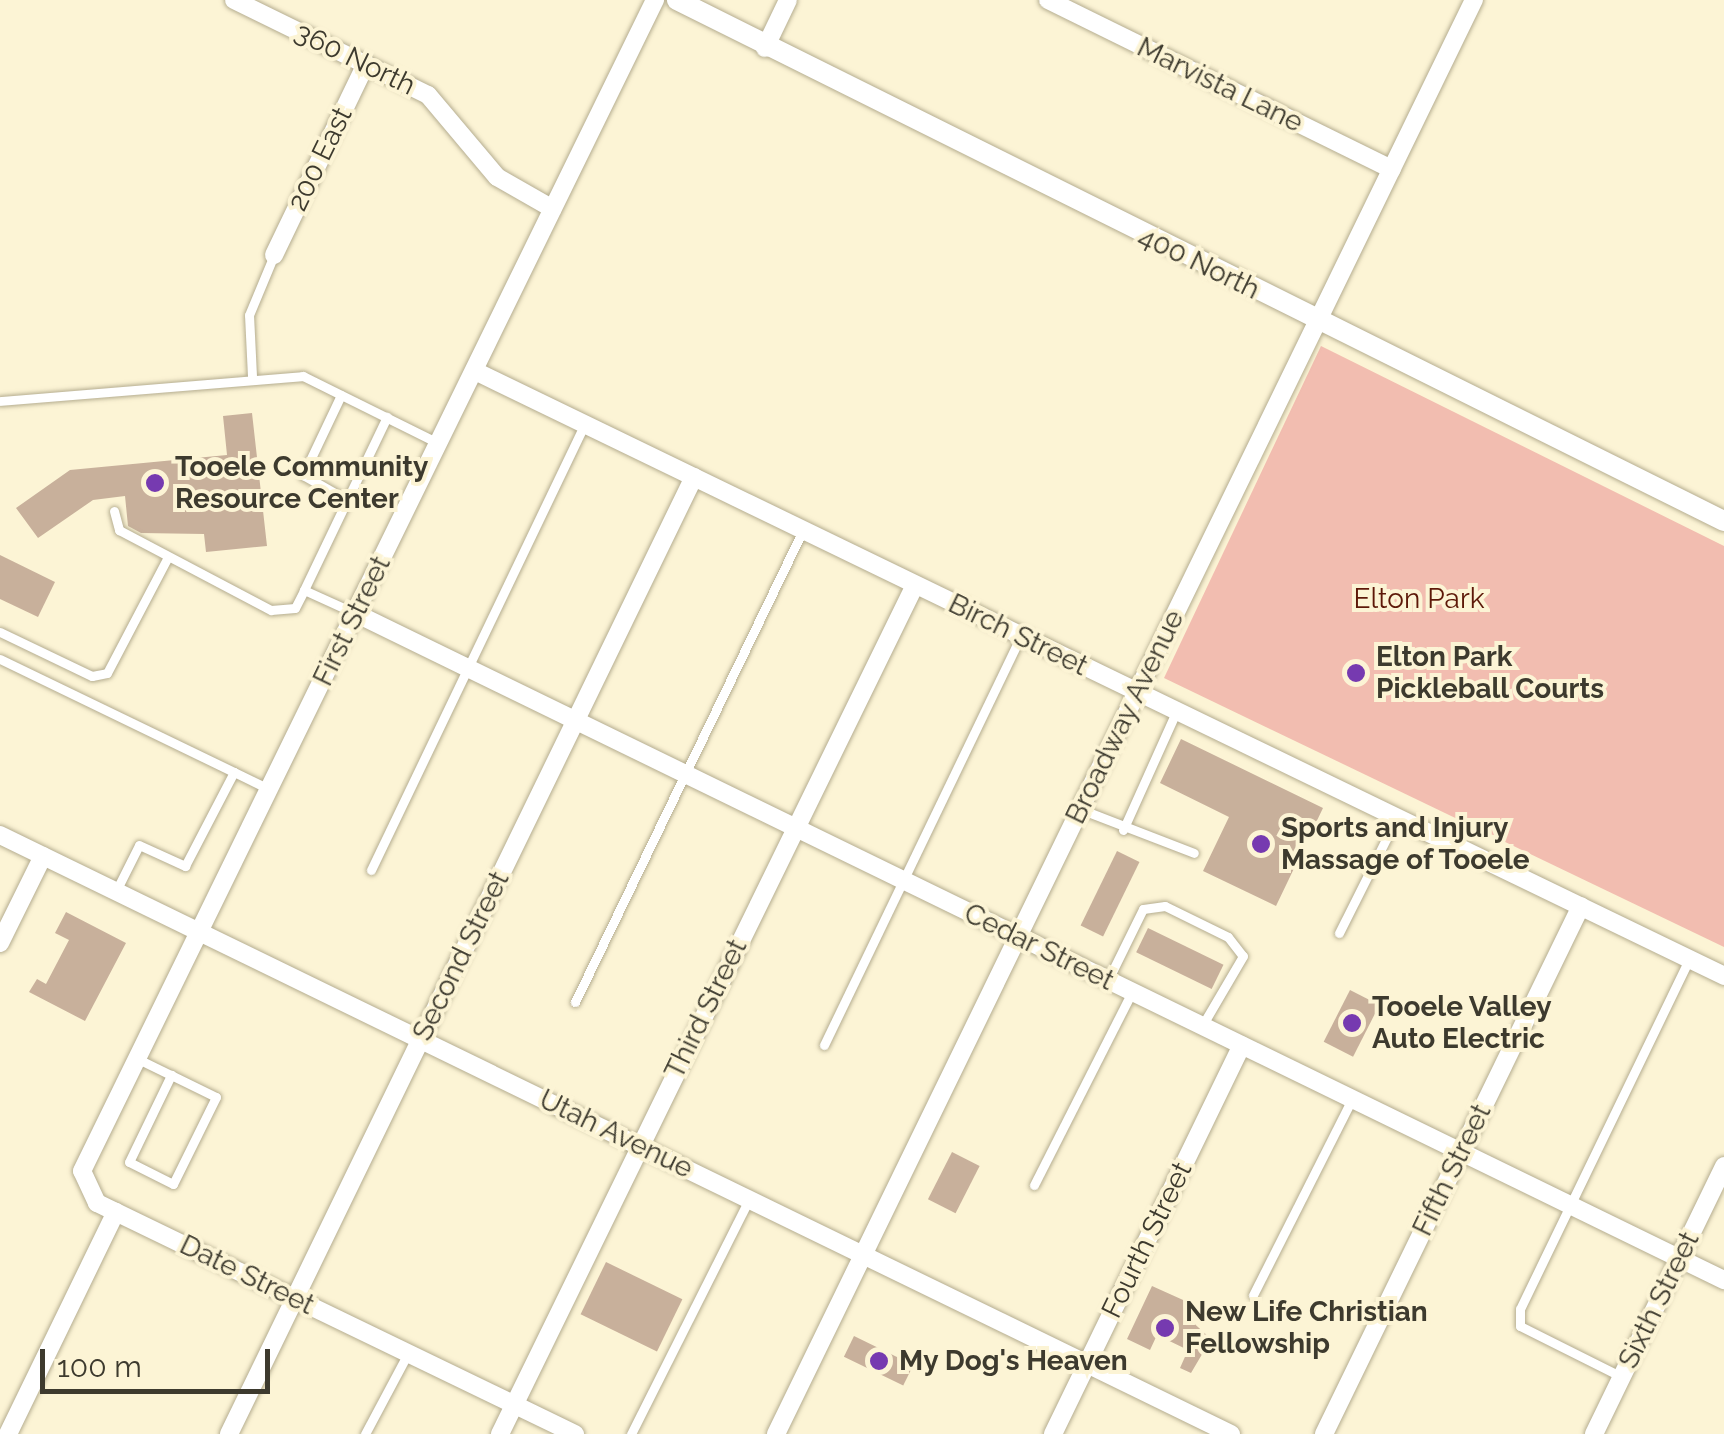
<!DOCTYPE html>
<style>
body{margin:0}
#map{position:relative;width:1724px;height:1434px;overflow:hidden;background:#fcf4d5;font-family:Raleway,sans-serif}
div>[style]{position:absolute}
.green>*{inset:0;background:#f2bdb0}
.building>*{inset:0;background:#c8b09b;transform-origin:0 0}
.roads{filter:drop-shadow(0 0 2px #b5ad90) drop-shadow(0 0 2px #b5ad90)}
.service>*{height:9px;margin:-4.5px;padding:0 4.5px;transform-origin:4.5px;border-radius:4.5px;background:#fff}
.minor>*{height:18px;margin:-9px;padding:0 9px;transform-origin:9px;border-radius:9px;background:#fff}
.tertiary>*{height:20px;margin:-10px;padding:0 10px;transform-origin:10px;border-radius:10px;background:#fff}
.dots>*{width:28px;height:28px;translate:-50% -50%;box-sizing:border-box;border:5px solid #fcf4d5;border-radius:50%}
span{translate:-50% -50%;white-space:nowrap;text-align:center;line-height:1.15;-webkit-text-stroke:8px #fcf4d5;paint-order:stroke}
.street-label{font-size:28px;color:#3d3a2e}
.poi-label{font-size:28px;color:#3d3a2e;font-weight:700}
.left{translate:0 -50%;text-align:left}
.park-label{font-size:28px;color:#5d1808}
.scale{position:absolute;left:40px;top:1349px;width:230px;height:45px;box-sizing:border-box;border:5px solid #3d3a2e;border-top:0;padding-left:12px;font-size:30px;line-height:35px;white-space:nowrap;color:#3d3a2e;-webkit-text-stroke:8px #fcf4d5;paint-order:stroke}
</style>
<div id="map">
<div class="green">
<i style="clip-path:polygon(1321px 346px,1724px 546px,1724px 947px,1164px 678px)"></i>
</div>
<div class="building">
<i style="clip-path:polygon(252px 413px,267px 546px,206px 552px,204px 534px,141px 533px,128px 526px,125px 496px,93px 500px,38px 538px,16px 508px,70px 470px,227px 455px,223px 416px)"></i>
<i style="clip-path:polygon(0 555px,55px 582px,38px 617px,0 599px)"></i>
<i style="clip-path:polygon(1181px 739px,1323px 808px,1276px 906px,1203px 871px,1229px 817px,1160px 783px)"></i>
<i style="left:1117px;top:851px;width:25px;height:83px;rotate:26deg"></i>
<i style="clip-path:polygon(66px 912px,126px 943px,85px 1021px,29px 992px,37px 979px,46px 984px,69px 940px,55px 933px)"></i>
<i style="left:1148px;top:928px;width:84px;height:27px;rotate:26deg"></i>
<i style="left:1350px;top:990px;width:33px;height:58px;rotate:27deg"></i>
<i style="left:952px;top:1152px;width:31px;height:53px;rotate:27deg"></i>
<i style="left:606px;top:1262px;width:85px;height:58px;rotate:26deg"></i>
<i style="clip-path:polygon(1152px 1286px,1192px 1304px,1186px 1316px,1211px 1339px,1191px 1373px,1180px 1368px,1188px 1350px,1157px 1335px,1150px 1350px,1127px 1339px)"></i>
<i style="left:854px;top:1336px;width:66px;height:23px;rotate:26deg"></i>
</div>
<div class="roads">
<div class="service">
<i style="left:252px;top:376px;width:61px;rotate:-92.8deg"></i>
<i style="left:249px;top:315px;width:65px;rotate:-67.4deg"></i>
<i style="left:341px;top:395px;width:89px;rotate:115.4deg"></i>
<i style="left:303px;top:475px;width:51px;rotate:29.6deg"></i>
<i style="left:0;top:401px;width:304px;rotate:-4.7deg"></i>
<i style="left:303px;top:376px;width:151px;rotate:26.4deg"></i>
<i style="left:114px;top:511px;width:20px;rotate:75deg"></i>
<i style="left:119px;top:530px;width:172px;rotate:27.8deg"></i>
<i style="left:271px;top:610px;width:24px;rotate:-5deg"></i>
<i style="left:295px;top:608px;width:20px;rotate:-63deg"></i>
<i style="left:304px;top:590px;width:56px;rotate:24.3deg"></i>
<i style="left:304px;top:590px;width:192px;rotate:-64.4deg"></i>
<i style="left:0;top:632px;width:102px;rotate:25.6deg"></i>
<i style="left:92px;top:676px;width:15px;rotate:-11deg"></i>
<i style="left:107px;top:673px;width:131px;rotate:-62.3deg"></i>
<i style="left:0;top:659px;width:260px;rotate:25.8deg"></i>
<i style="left:1080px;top:809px;width:122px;rotate:21.1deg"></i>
<i style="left:1123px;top:830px;width:129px;rotate:-65.8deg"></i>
<i style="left:371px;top:870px;width:495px;rotate:-64.4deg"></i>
<i style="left:116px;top:891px;width:51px;rotate:-63.4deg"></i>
<i style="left:139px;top:845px;width:51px;rotate:24.5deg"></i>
<i style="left:185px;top:866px;width:106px;rotate:-62.5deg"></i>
<i style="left:234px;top:772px;width:39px;rotate:26deg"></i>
<i style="left:1339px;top:933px;width:130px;rotate:-63.4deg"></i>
<i style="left:1108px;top:980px;width:79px;rotate:-63.8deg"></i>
<i style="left:1143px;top:909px;width:22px;rotate:-8deg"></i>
<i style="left:1165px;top:906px;width:70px;rotate:26.2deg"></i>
<i style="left:1228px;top:937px;width:24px;rotate:52deg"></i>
<i style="left:1243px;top:956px;width:81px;rotate:120.4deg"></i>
<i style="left:575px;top:1002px;width:524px;rotate:-64.22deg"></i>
<i style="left:824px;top:1045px;width:454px;rotate:-64.3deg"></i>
<i style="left:138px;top:1059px;width:37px;rotate:26deg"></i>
<i style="left:171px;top:1075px;width:50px;rotate:26.1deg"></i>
<i style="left:216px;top:1097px;width:97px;rotate:116.3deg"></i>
<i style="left:173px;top:1184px;width:49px;rotate:-153.4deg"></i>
<i style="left:129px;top:1162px;width:97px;rotate:-64.2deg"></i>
<i style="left:1034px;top:1185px;width:216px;rotate:-63.1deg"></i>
<i style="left:1253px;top:1295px;width:220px;rotate:-63.2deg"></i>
<i style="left:1622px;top:1377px;width:114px;rotate:-153.4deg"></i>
<i style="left:1520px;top:1326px;width:17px;rotate:-90deg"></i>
<i style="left:1520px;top:1309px;width:389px;rotate:-64.2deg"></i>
<i style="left:365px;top:1434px;width:92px;rotate:-62deg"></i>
<i style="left:631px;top:1434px;width:263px;rotate:-63.3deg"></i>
</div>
<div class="minor">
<i style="left:234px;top:0;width:216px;rotate:26.1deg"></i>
<i style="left:428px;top:95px;width:107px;rotate:49.9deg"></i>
<i style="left:497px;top:177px;width:64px;rotate:29.7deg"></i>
<i style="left:1048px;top:0;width:383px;rotate:26.2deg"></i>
<i style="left:765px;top:48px;width:53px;rotate:-64.4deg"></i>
<i style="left:274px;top:255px;width:212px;rotate:-64.3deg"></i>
<i style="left:475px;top:371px;width:1388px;rotate:25.84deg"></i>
<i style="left:355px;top:613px;width:1523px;rotate:25.98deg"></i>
<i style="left:0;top:835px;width:1369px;rotate:25.95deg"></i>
<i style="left:0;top:943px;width:97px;rotate:-63.7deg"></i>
<i style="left:8px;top:1434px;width:247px;rotate:-64.1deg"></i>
<i style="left:229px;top:1434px;width:1064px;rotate:-64.09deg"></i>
<i style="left:500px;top:1434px;width:945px;rotate:-63.95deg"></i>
<i style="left:575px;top:1434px;width:531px;rotate:-154.21deg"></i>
<i style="left:97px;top:1203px;width:35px;rotate:-115deg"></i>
<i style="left:82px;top:1171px;width:1304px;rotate:-63.93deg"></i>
<i style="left:776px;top:1434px;width:1595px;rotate:-64.05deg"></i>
<i style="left:1053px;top:1434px;width:432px;rotate:-64.1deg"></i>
<i style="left:1324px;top:1434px;width:587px;rotate:-64.05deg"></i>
<i style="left:1594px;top:1434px;width:298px;rotate:-64.1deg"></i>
</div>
<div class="tertiary">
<i style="left:677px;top:0;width:1169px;rotate:26.46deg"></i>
</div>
</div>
<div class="dots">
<i style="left:155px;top:483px;background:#763ab0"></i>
<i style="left:1356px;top:673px;background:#763ab0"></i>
<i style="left:1261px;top:844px;background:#763ab0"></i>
<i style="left:1352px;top:1023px;background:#763ab0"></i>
<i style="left:1165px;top:1328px;background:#763ab0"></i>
<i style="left:879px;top:1361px;background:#763ab0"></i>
</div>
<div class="street-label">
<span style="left:355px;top:59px;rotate:26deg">360 North</span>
<span style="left:1220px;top:85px;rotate:26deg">Marvista Lane</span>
<span style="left:320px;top:159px;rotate:-64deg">200 East</span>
<span style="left:1199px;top:263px;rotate:26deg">400 North</span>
<span style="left:352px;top:621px;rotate:-64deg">First Street</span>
<span style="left:1018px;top:635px;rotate:26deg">Birch Street</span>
<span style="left:1125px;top:717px;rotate:-64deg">Broadway Avenue</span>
<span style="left:1039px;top:947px;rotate:26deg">Cedar Street</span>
<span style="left:461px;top:956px;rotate:-64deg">Second Street</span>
<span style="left:706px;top:1009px;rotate:-64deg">Third Street</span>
<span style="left:616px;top:1134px;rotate:26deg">Utah Avenue</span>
<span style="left:1452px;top:1170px;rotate:-64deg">Fifth Street</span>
<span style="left:1147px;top:1240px;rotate:-64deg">Fourth Street</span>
<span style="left:247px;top:1275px;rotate:26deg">Date Street</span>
<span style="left:1659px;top:1300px;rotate:-64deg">Sixth Street</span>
</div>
<div class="poi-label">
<span class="left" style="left:175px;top:483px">Tooele Community<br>Resource Center</span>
<span class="left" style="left:1376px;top:673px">Elton Park<br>Pickleball Courts</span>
<span class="left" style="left:1281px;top:844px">Sports and Injury<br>Massage of Tooele</span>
<span class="left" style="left:1372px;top:1023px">Tooele Valley<br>Auto Electric</span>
<span class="left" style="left:1185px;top:1328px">New Life Christian<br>Fellowship</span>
<span class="left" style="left:899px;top:1361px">My Dog's Heaven</span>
</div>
<div class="park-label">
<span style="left:1419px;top:599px">Elton Park</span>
</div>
<div class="scale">100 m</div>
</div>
